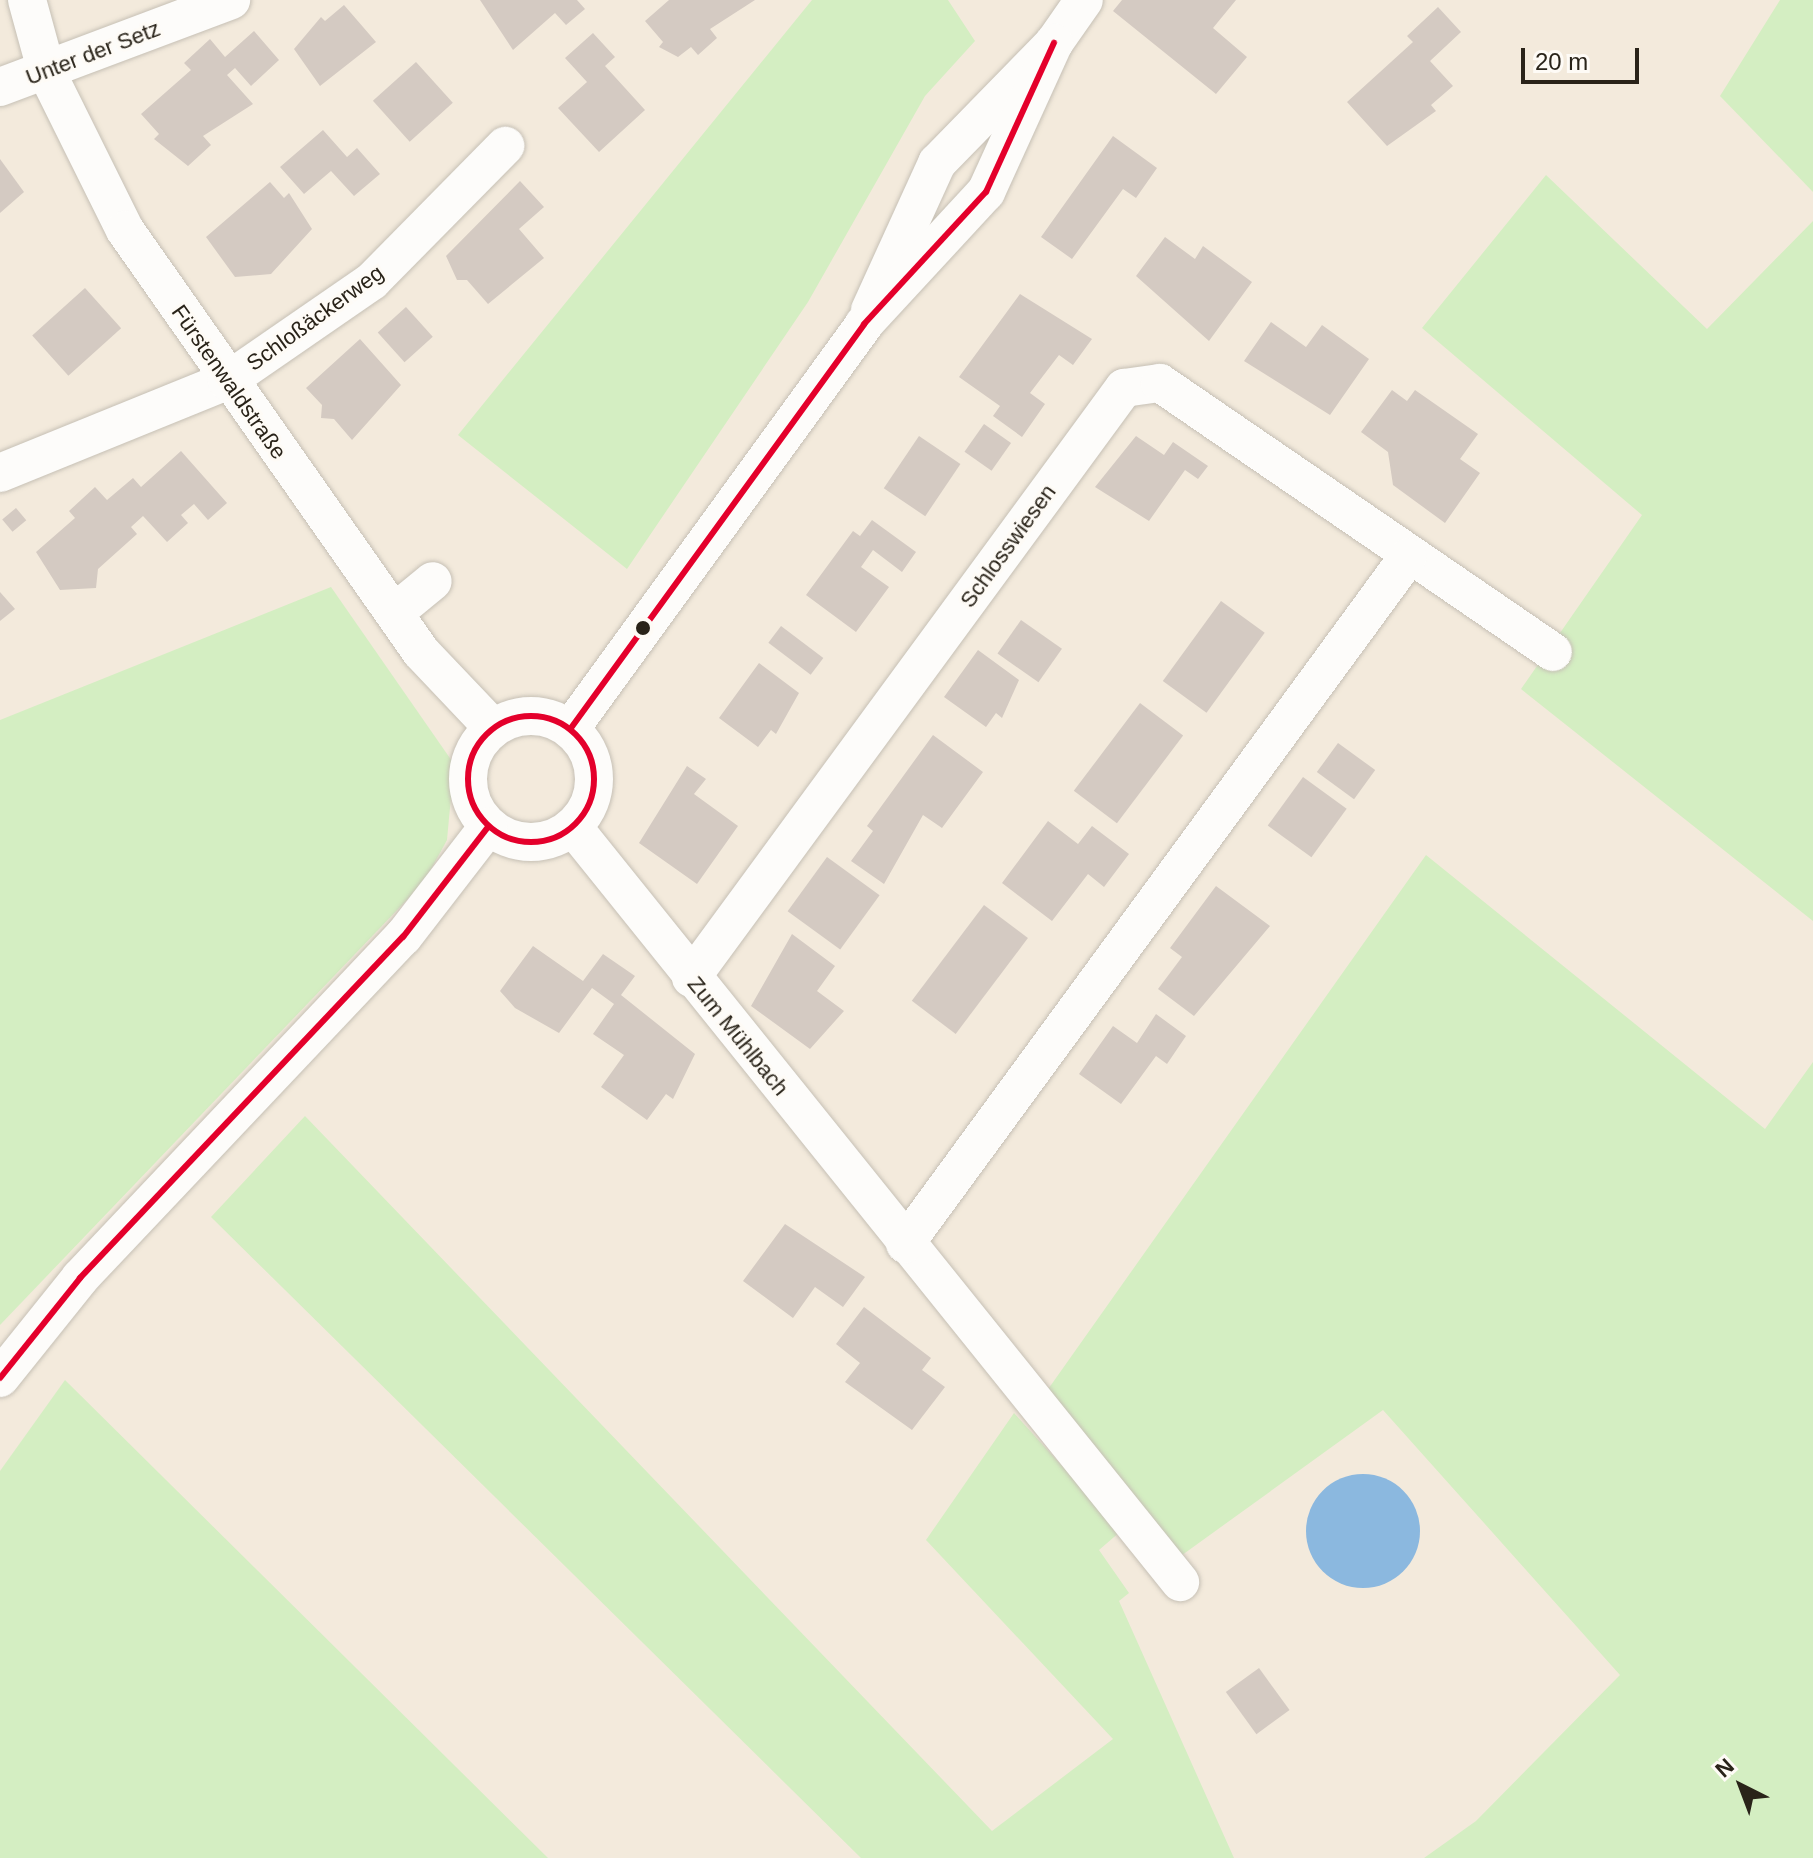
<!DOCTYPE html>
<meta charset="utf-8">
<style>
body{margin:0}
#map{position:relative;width:1813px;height:1858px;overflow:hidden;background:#f3eadc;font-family:Helvetica,sans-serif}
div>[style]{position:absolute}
.green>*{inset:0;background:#d4eec2}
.water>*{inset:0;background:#8bb8df}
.round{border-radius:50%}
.building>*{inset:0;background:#d4cac2;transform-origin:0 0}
.roads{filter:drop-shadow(0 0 2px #c6c0b5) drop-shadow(0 0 2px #c6c0b5)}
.minor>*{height:38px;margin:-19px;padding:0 19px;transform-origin:19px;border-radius:19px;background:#fdfcfa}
.minor>.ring{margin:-19px;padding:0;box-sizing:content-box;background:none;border:38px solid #fdfcfa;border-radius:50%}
.bus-1>*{height:6px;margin:-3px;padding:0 3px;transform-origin:3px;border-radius:3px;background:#e4002b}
.bus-1>.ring{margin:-3px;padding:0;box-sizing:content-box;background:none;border:6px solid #e4002b;border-radius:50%}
.dots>*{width:22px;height:22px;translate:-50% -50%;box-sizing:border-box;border:4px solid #fefbf6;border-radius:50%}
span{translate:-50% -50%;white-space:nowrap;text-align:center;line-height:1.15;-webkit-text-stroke:6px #fefbf6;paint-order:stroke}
.street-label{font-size:22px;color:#292319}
.north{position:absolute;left:1701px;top:1746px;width:80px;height:80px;-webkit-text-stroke:6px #fefbf6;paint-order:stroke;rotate:318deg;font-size:22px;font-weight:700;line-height:32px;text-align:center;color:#292319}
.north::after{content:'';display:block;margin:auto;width:28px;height:36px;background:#292319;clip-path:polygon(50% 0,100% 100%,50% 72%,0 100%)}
.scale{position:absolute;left:1521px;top:48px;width:118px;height:36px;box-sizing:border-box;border:4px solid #292319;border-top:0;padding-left:10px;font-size:24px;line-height:28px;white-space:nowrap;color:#292319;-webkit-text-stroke:6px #fefbf6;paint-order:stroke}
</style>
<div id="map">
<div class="green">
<i style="clip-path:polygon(812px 0,948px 0,975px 41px,925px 96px,808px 302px,627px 569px,458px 435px)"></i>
<i style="clip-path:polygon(1780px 0,1813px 0,1813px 192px,1720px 96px)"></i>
<i style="clip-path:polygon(1546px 175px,1707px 329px,1813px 221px,1813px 921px,1521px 689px,1642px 515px,1422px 328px)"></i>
<i style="clip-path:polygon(331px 587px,454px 764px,447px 840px,424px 882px,0 1325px,0 720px)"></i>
<i style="clip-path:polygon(1426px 855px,1765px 1129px,1813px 1062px,1813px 1858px,1424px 1858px,1476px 1821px,1620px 1675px,1383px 1410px,1178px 1558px,1039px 1402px)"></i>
<i style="clip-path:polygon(305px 1116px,992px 1831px,1113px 1739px,926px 1540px,1014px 1413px,1121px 1531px,1099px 1550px,1129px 1593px,1119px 1601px,1234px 1858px,861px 1858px,211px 1217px)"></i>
<i style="clip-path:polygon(65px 1380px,548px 1858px,0 1858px,0 1471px)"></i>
</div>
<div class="water">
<i class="round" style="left:1306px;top:1474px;width:114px;height:114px"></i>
</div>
<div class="building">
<i style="clip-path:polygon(480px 0,577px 0,585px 9px,566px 25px,555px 13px,513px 50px)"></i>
<i style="clip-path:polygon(669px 0,755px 0,710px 29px,717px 38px,698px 55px,691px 47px,678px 57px,659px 47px,663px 42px,645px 21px)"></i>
<i style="clip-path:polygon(1122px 0,1236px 0,1213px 28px,1247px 57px,1216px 94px,1113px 11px)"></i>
<i style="clip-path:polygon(344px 5px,376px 42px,320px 86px,294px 49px,321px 17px,325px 21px)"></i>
<i style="clip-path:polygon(1438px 7px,1461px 32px,1430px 61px,1453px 86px,1431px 105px,1436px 111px,1387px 146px,1347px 102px,1413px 42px,1407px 36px)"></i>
<i style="clip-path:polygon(254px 31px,279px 60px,251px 86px,235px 68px,227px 75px,253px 104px,203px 136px,211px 145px,188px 166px,154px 139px,159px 134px,141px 114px,191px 70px,184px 63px,210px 39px,225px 57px)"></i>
<i style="clip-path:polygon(593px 33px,615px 57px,605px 66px,645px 110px,599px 152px,558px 108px,587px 82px,565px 58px)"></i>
<i style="left:416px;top:62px;width:55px;height:58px;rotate:48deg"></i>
<i style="clip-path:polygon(323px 130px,347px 157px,357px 148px,380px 174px,354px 196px,331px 171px,304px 194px,280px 167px)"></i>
<i style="clip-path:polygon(1113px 136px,1157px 168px,1136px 198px,1123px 189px,1072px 259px,1041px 237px)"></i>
<i style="clip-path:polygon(0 159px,24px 192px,0 213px)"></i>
<i style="clip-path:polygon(520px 181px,544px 207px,519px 229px,544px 258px,488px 304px,467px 280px,457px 280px,446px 256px)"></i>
<i style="clip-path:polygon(270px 182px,284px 198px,289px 193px,312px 229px,271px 274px,235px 277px,206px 237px)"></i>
<i style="clip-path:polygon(1165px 237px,1195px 259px,1203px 246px,1252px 282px,1209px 341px,1136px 276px)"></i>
<i style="left:85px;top:288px;width:54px;height:71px;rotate:48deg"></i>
<i style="clip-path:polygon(1020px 294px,1092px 339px,1073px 365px,1059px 355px,1030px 393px,1045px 404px,1022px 437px,993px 416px,1000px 406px,959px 377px)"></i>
<i style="left:406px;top:307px;width:40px;height:38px;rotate:48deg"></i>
<i style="clip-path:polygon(1271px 322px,1306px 347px,1322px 325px,1369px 359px,1330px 415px,1244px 361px)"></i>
<i style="clip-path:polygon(360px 339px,401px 385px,352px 440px,334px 419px,321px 418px,322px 405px,306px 388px)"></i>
<i style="clip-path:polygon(1392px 390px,1407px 401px,1415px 390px,1478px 434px,1460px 459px,1480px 473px,1445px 523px,1393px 485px,1388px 452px,1361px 432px)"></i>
<i style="left:984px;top:424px;width:33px;height:34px;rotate:35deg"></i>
<i style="left:919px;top:436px;width:50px;height:63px;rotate:34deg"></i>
<i style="clip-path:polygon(1136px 436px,1164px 455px,1173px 442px,1208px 466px,1198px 479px,1185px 470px,1149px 521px,1095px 487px)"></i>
<i style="clip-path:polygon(181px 451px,227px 503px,208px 520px,194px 504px,181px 515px,188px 523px,167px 542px,143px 516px,131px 527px,137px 534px,98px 569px,96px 588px,60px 590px,36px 552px,75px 518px,69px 511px,95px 487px,107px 500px,133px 478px,141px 487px)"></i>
<i style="left:16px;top:508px;width:16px;height:18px;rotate:50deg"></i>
<i style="clip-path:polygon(872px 520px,916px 552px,902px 572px,873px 550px,861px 567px,889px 587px,856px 632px,806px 595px,853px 531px,860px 536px)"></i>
<i style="clip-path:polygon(0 592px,15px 609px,0 621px)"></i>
<i style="left:1221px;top:601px;width:54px;height:99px;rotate:36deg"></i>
<i style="left:1021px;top:620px;width:50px;height:41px;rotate:35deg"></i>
<i style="left:781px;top:626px;width:53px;height:21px;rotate:37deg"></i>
<i style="clip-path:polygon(978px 650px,1019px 680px,1002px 718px,996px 713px,986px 727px,944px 697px)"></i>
<i style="clip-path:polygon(759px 663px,799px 693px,776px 734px,771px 730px,758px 747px,719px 718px)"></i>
<i style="left:1140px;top:703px;width:54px;height:110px;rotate:37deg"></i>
<i style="clip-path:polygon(933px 735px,983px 772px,942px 828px,923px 815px,884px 884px,851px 861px,873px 831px,867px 826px)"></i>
<i style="left:1338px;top:743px;width:46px;height:36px;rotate:36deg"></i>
<i style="clip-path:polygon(687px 766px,706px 779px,694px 794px,738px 826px,697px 884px,639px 843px)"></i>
<i style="left:1303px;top:777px;width:54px;height:60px;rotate:36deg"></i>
<i style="clip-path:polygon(1048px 821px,1078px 844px,1092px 826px,1129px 854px,1104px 887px,1088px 874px,1052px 921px,1002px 883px)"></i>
<i style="left:827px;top:857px;width:65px;height:67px;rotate:36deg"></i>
<i style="clip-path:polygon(1216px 886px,1270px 926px,1194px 1016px,1158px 989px,1182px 957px,1170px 948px)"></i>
<i style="left:984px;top:905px;width:55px;height:120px;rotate:37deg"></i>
<i style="clip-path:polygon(792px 934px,835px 966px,817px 991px,844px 1011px,810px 1049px,751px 1006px)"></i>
<i style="clip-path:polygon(533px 946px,583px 981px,603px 954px,635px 976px,621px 995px,695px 1054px,673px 1099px,666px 1094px,647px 1120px,601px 1087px,624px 1055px,593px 1034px,614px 1004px,592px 988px,559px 1033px,515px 1008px,500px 991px)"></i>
<i style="clip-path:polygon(1156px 1014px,1186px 1036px,1167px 1064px,1156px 1056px,1121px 1104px,1079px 1074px,1113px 1026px,1137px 1043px)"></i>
<i style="clip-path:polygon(785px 1224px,865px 1277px,843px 1307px,815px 1287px,793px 1318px,743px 1281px)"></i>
<i style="clip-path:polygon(864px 1307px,931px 1358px,922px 1370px,945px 1387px,912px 1430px,845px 1382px,860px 1363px,836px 1344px)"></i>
<i style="left:1259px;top:1668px;width:52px;height:41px;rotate:54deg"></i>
</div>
<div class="roads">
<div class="minor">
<i style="left:27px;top:0;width:76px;rotate:74.7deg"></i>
<i style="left:47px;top:73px;width:175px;rotate:63.6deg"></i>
<i style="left:125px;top:230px;width:515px;rotate:54.95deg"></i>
<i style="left:421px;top:652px;width:105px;rotate:46.5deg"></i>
<i style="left:0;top:87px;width:247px;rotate:-20.6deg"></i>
<i style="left:870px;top:310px;width:162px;rotate:-65.5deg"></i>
<i style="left:937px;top:163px;width:168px;rotate:-45.7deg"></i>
<i style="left:1054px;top:43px;width:52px;rotate:-55.1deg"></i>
<i style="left:0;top:473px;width:245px;rotate:-22.1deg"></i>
<i style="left:227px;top:381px;width:176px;rotate:-34.6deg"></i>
<i style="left:372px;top:281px;width:190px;rotate:-45.4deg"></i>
<i style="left:394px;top:613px;width:50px;rotate:-39.4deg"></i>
<i class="ring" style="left:468px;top:716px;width:88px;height:88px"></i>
<i style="left:571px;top:728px;width:499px;rotate:-54deg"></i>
<i style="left:864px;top:324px;width:180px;rotate:-47.3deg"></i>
<i style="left:986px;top:192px;width:164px;rotate:-65.5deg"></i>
<i style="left:573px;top:827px;width:969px;rotate:51.2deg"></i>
<i style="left:691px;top:978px;width:732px;rotate:-53.73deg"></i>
<i style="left:1124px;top:388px;width:36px;rotate:-8deg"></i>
<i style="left:1160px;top:383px;width:476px;rotate:34.4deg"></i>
<i style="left:905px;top:1244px;width:851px;rotate:-53.79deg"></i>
<i style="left:0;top:1378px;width:128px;rotate:-51.3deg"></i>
<i style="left:80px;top:1278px;width:470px;rotate:-46.6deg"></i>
<i style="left:403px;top:937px;width:139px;rotate:-52.3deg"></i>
</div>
</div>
<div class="bus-1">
<i class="ring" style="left:468px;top:716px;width:120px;height:120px"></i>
<i style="left:571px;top:728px;width:499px;rotate:-54deg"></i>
<i style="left:864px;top:324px;width:180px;rotate:-47.3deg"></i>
<i style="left:986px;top:192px;width:164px;rotate:-65.5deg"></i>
<i style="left:0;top:1378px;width:128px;rotate:-51.3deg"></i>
<i style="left:80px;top:1278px;width:470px;rotate:-46.6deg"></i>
<i style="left:403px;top:937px;width:139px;rotate:-52.3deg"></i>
</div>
<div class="dots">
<i style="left:643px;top:628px;background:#292319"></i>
</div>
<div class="street-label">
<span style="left:93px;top:53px;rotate:-21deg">Unter der Setz</span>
<span style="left:315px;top:318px;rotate:-36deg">Schloßäckerweg</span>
<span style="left:229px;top:382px;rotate:55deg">Fürstenwaldstraße</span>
<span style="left:1008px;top:546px;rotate:-54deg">Schlosswiesen</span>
<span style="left:738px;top:1036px;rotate:51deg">Zum Mühlbach</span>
</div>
<div class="north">N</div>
<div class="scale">20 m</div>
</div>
